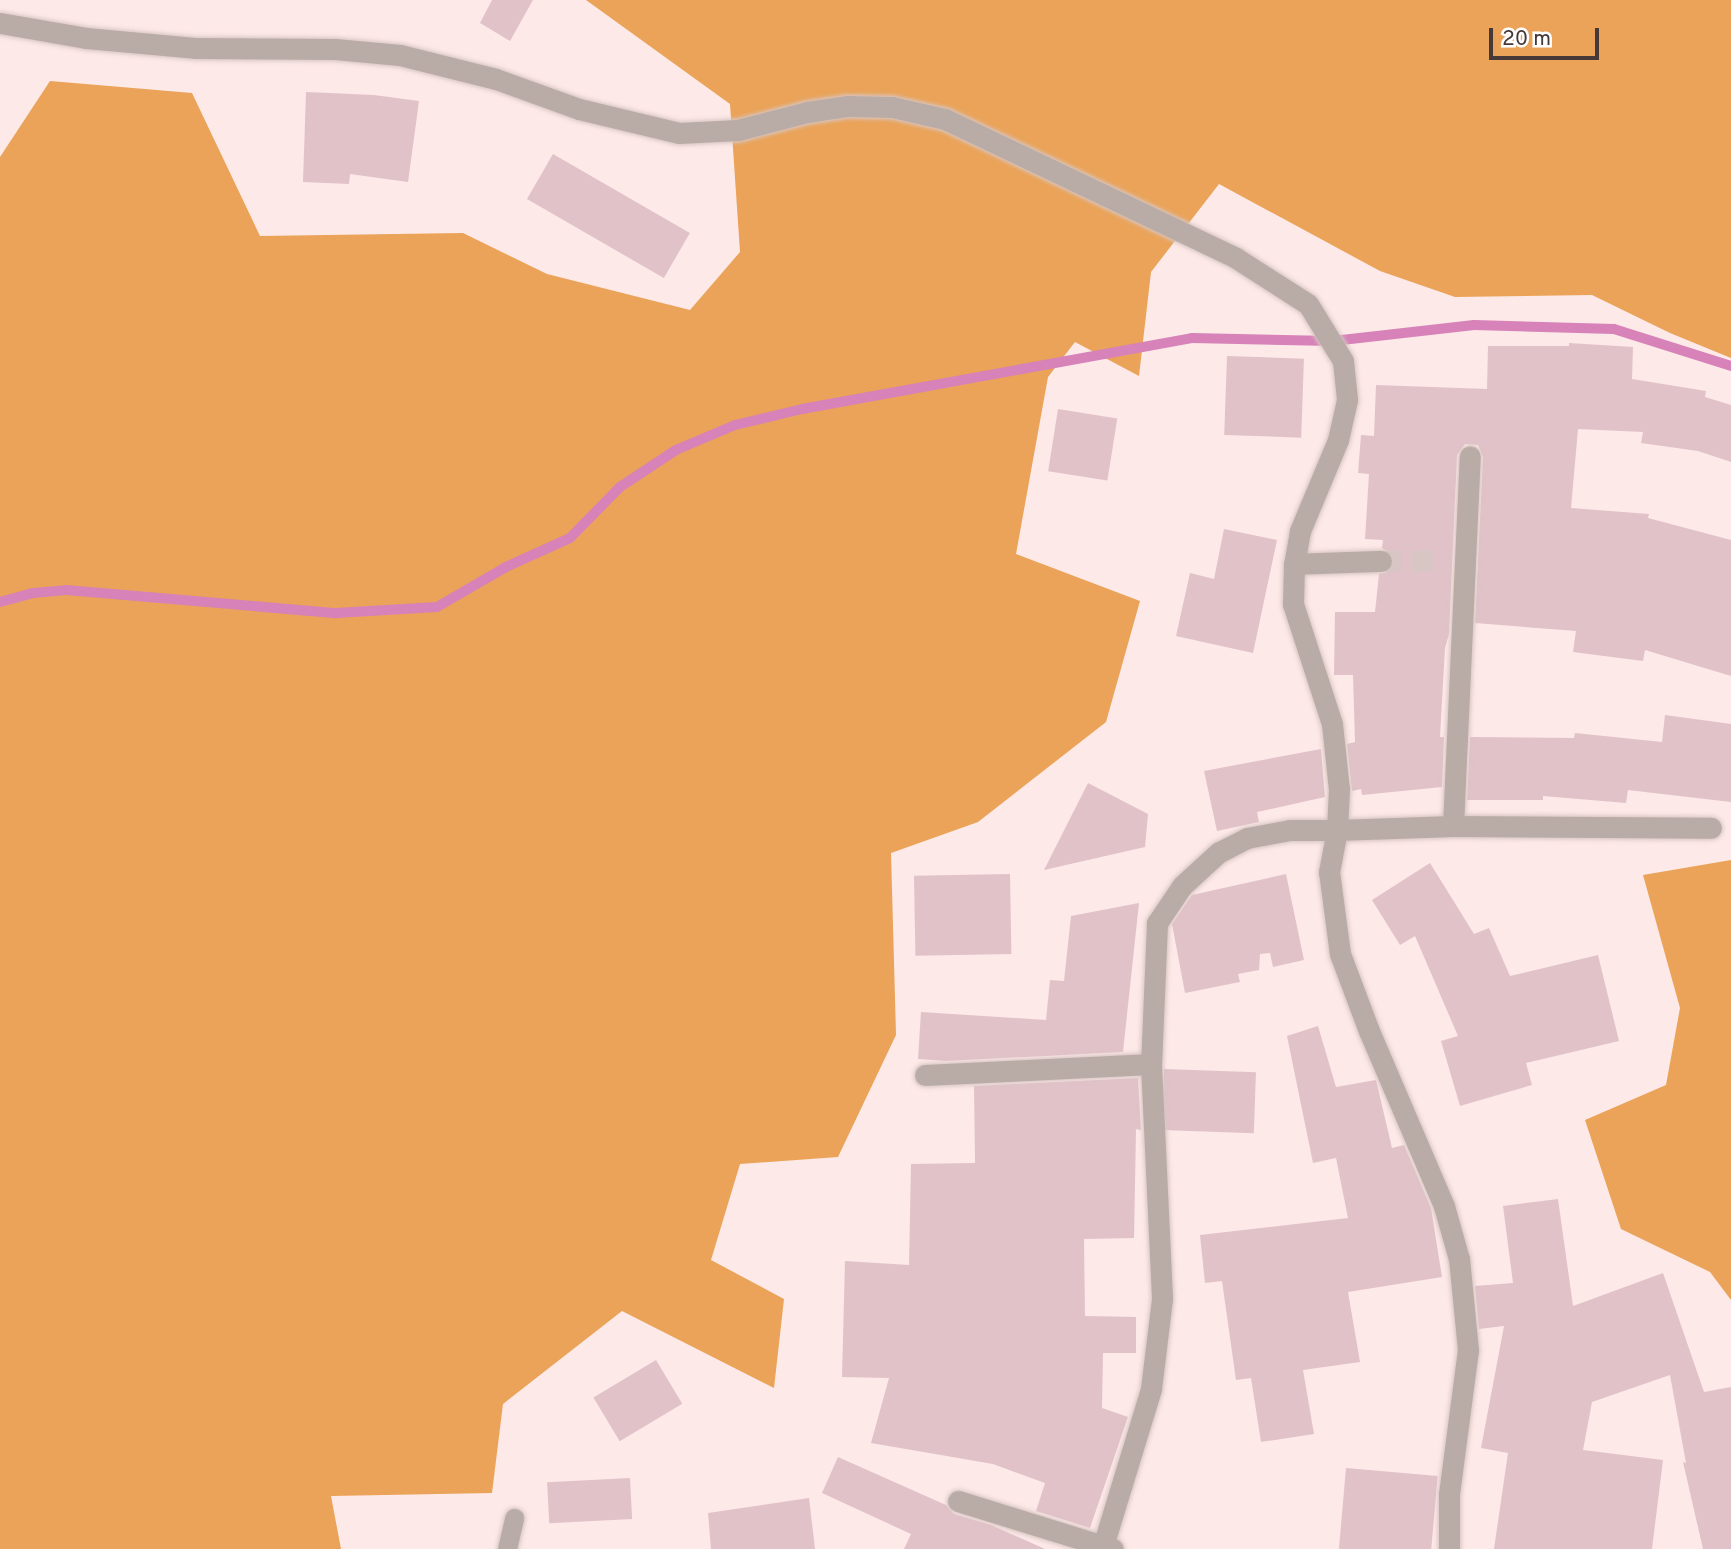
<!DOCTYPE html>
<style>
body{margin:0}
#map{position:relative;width:1731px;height:1549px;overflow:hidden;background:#fde9e7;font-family:Overpass,sans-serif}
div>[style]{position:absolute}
.forest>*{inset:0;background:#eaa358}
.stream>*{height:10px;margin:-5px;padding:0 5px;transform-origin:5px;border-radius:5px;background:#d782b9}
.building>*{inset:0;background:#e1c2c9;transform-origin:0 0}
.street-tunnel>*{height:21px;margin-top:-10.5px;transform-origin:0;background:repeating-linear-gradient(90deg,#d8c6c4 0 21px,transparent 0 31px)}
.roads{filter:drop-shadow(0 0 2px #d8c6c4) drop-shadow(0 0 2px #d8c6c4)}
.lane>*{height:19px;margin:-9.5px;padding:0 9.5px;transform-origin:9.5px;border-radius:9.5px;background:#b9aca6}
.street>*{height:21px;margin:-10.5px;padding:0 10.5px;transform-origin:10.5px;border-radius:10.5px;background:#b9aca6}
span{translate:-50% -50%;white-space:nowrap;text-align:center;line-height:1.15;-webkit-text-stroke:7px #fff;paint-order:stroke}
.scale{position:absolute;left:1489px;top:28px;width:110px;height:32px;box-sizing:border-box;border:4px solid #463938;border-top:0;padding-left:9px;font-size:21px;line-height:24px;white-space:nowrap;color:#463938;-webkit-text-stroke:5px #fff;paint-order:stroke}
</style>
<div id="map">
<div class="forest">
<i style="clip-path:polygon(586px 0,1731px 0,1731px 358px,1670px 333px,1592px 295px,1455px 297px,1380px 271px,1219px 184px,1151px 272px,1139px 376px,1075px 342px,1048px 377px,1016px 554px,1140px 601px,1106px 722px,978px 822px,891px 853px,896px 1035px,838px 1157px,740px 1164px,711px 1260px,784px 1299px,774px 1388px,622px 1311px,503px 1404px,492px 1493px,331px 1496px,341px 1549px,0 1549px,0 157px,50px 81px,192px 93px,260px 236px,463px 233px,547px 274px,690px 310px,740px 252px,730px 104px)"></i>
<i style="clip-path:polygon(1731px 860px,1731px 1300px,1710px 1272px,1621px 1229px,1585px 1120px,1666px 1085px,1680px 1008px,1643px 875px)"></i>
</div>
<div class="stream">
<i style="left:0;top:602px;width:34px;rotate:-15deg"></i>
<i style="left:33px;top:593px;width:33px;rotate:-5deg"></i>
<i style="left:66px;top:590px;width:271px;rotate:4.9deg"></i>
<i style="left:336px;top:613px;width:101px;rotate:-3.4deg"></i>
<i style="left:437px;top:607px;width:80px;rotate:-30.1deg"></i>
<i style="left:506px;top:567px;width:70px;rotate:-24.4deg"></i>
<i style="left:570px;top:538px;width:71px;rotate:-45.6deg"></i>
<i style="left:620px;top:487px;width:67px;rotate:-33.5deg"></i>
<i style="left:676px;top:450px;width:64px;rotate:-23deg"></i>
<i style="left:735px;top:425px;width:69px;rotate:-13.4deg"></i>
<i style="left:802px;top:409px;width:396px;rotate:-10.3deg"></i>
<i style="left:1192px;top:338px;width:141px;rotate:1.2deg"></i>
<i style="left:1333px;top:341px;width:142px;rotate:-6.5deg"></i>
<i style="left:1474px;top:325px;width:140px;rotate:1.6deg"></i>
<i style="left:1614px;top:329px;width:123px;rotate:17.5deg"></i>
</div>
<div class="building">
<i style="clip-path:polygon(492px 0,533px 0,510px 41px,480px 23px)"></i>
<i style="clip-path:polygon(306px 92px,374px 95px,419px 101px,408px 182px,350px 174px,349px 184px,303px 182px)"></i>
<i style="left:553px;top:154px;width:158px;height:52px;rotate:30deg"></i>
<i style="clip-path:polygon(1569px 343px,1633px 347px,1632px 379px,1706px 391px,1705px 397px,1731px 405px,1731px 462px,1698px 451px,1641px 443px,1643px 432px,1578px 429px,1571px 508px,1649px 514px,1648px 518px,1731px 540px,1731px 676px,1645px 650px,1643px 661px,1573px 652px,1576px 631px,1475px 623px,1483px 457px,1478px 445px,1465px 444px,1457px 455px,1449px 634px,1445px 648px,1440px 737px,1444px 737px,1442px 787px,1362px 795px,1361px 789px,1352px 791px,1347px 744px,1355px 742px,1353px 675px,1334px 675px,1335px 612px,1375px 612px,1379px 574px,1388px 572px,1394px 561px,1392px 554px,1382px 548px,1383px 540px,1365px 539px,1369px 474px,1358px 473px,1361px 435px,1374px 436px,1376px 385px,1487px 389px,1488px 346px,1569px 346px)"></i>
<i style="left:1227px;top:356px;width:77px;height:79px;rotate:2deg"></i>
<i style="left:1058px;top:409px;width:60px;height:63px;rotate:9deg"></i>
<i style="clip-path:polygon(1224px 529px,1277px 540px,1253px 653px,1176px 636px,1190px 573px,1214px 579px)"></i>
<i style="clip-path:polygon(1665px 715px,1731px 724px,1731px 802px,1628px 790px,1626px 803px,1543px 796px,1543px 800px,1467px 800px,1470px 737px,1574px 738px,1575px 733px,1662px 742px)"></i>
<i style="clip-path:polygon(1321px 749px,1325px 797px,1257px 812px,1259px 822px,1217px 831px,1204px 771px)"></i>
<i style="clip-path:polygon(1088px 783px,1148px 814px,1145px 847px,1044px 870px)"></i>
<i style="clip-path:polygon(1430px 863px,1474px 934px,1489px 928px,1510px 976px,1598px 955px,1619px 1041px,1526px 1063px,1532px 1085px,1460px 1106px,1441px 1041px,1458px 1036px,1415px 936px,1400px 945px,1372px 900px)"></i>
<i style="left:1010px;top:874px;width:80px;height:96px;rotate:89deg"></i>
<i style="clip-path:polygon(1286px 874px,1304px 960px,1273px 967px,1270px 953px,1260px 954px,1259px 970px,1238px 974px,1240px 982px,1185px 993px,1172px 924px,1192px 895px)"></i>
<i style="clip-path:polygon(1139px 903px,1123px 1052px,946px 1061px,918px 1059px,921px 1012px,1046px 1020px,1050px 980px,1064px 981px,1071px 916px)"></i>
<i style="clip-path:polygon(1318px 1026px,1336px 1087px,1376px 1080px,1392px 1148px,1404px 1145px,1431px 1208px,1442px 1277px,1348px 1292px,1360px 1362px,1303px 1370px,1314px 1434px,1261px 1442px,1251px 1378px,1236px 1380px,1222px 1281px,1205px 1283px,1200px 1235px,1348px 1218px,1336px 1158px,1313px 1163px,1287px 1036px)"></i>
<i style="left:1164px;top:1069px;width:92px;height:61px;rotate:2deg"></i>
<i style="clip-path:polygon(1138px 1078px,1141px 1130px,1136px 1129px,1134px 1238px,1084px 1239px,1085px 1316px,1136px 1317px,1136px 1353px,1103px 1353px,1102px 1408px,1128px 1417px,1090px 1528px,1036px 1511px,1045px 1483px,993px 1464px,871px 1443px,889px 1378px,842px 1377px,845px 1261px,909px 1265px,911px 1164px,975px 1163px,974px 1086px)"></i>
<i style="clip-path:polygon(1558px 1199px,1573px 1306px,1663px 1273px,1704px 1392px,1731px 1387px,1731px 1549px,1703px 1549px,1683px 1462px,1686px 1463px,1670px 1375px,1592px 1402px,1583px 1450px,1663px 1460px,1652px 1549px,1494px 1549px,1508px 1453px,1481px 1448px,1504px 1326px,1479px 1329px,1475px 1286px,1513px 1283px,1503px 1206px)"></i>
<i style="left:656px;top:1360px;width:51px;height:73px;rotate:59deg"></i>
<i style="clip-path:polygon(838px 1457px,946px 1505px,954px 1514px,991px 1525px,1045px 1549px,904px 1549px,911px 1534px,822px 1493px)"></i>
<i style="left:1346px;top:1468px;width:92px;height:81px;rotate:5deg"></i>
<i style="left:630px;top:1478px;width:41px;height:83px;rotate:87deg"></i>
<i style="clip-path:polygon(809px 1498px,815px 1549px,711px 1549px,708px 1513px)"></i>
</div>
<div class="street-tunnel">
<i style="left:1381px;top:561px;width:63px;rotate:-0.9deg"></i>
</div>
<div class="roads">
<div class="lane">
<i style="left:507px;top:1549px;width:32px;rotate:-77deg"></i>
</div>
<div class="street">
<i style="left:0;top:23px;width:87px;rotate:9.9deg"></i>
<i style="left:86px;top:38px;width:109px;rotate:5.2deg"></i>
<i style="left:195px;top:48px;width:140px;rotate:0.4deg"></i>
<i style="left:335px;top:49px;width:65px;rotate:5.3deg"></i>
<i style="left:400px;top:55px;width:99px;rotate:14deg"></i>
<i style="left:496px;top:79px;width:88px;rotate:19.9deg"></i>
<i style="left:579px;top:109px;width:103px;rotate:13.5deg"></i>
<i style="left:679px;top:133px;width:59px;rotate:-2.9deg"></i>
<i style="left:738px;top:130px;width:71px;rotate:-14.6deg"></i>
<i style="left:807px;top:112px;width:40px;rotate:-8.5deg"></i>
<i style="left:847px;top:106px;width:45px;rotate:1.3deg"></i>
<i style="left:892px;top:107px;width:54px;rotate:12.8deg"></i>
<i style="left:945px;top:119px;width:322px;rotate:25.5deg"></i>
<i style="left:1236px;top:258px;width:85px;rotate:32.6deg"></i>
<i style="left:1308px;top:304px;width:67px;rotate:58.4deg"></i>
<i style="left:1343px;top:361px;width:39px;rotate:84deg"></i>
<i style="left:1347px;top:400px;width:41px;rotate:102.7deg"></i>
<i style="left:1338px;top:440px;width:99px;rotate:112.7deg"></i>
<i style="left:1300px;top:531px;width:34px;rotate:100deg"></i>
<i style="left:1294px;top:564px;width:40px;rotate:91.4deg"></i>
<i style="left:1293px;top:604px;width:126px;rotate:72deg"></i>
<i style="left:1332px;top:724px;width:65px;rotate:83.9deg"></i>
<i style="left:1339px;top:789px;width:41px;rotate:92.8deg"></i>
<i style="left:1337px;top:830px;width:47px;rotate:180deg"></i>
<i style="left:1290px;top:830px;width:44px;rotate:169.5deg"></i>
<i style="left:1247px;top:838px;width:31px;rotate:153deg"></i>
<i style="left:1219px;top:852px;width:50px;rotate:137.4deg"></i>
<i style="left:1182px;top:886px;width:45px;rotate:124deg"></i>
<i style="left:1157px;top:923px;width:141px;rotate:92.4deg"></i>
<i style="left:1151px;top:1064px;width:235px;rotate:87.3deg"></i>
<i style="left:1162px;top:1299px;width:91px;rotate:97deg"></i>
<i style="left:1151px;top:1389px;width:167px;rotate:107deg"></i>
<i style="left:1294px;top:564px;width:87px;rotate:-2deg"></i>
<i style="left:1453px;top:826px;width:370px;rotate:-87.4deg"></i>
<i style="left:925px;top:1075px;width:226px;rotate:-2.8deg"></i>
<i style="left:958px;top:1501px;width:162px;rotate:17.2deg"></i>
<i style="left:1449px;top:1549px;width:55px;rotate:-90deg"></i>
<i style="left:1449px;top:1494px;width:145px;rotate:-82.5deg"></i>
<i style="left:1468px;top:1350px;width:91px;rotate:-95.6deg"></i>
<i style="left:1459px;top:1259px;width:55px;rotate:-105.8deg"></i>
<i style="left:1444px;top:1206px;width:190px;rotate:-113.2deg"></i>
<i style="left:1369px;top:1031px;width:82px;rotate:-110.6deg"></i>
<i style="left:1340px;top:954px;width:83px;rotate:-97.6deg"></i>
<i style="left:1329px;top:872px;width:43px;rotate:-79.2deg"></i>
<i style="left:1337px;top:830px;width:116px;rotate:-2deg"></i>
<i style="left:1453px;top:826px;width:258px;rotate:0.4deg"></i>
</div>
</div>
<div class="scale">20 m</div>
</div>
